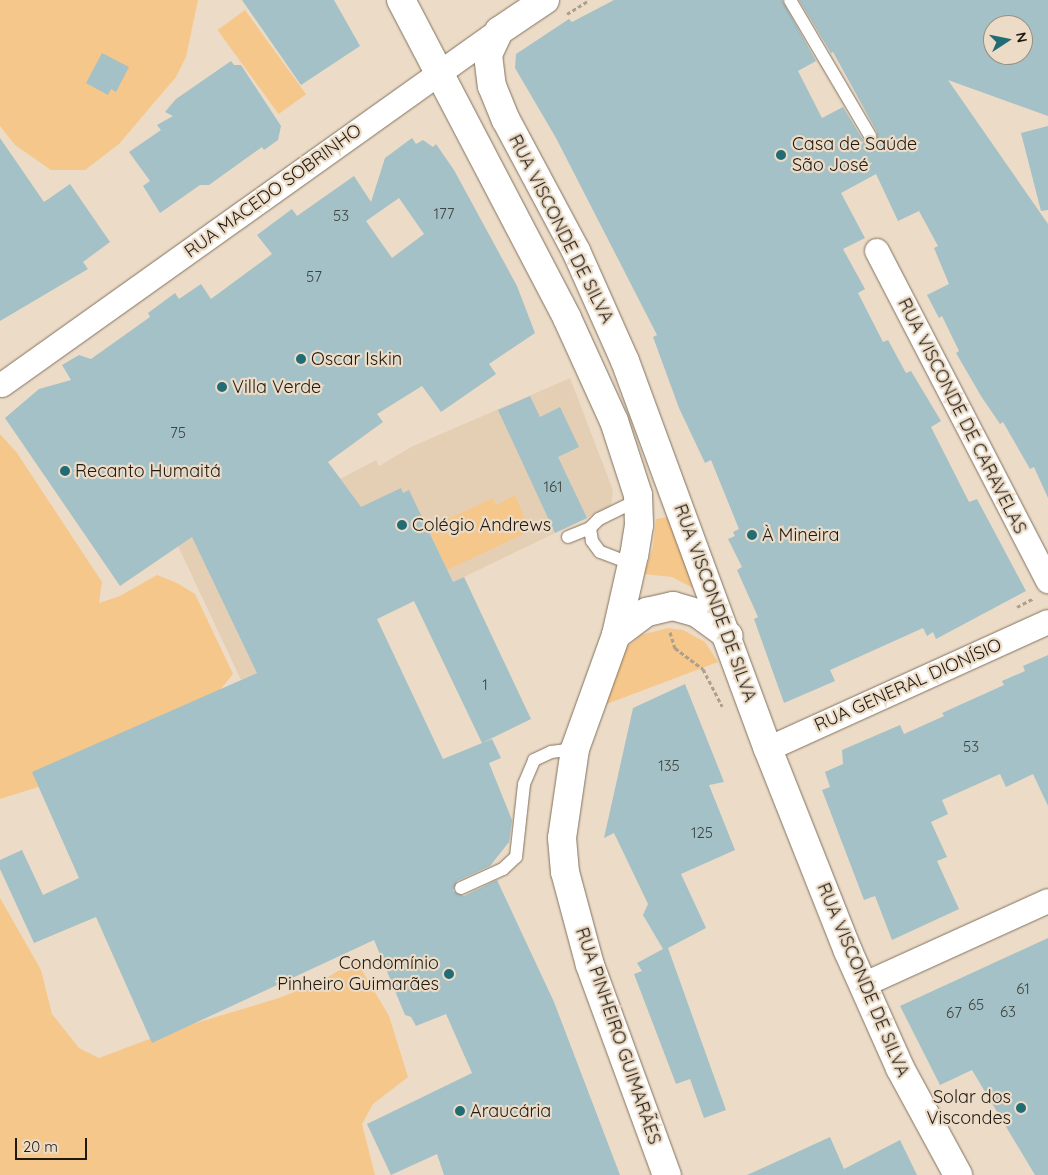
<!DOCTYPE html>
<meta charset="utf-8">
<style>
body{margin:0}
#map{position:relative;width:1048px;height:1175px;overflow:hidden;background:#ecdcc7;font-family:Quicksand,sans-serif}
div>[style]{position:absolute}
.built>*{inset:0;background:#e4cfb5}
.green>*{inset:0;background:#f5c78a;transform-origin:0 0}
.building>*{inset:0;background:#a3c1c6}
.path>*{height:3px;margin-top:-1.5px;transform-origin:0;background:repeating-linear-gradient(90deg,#ac9f8e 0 4px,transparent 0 6.5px)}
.roads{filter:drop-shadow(0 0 1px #817260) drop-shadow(0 0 1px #817260)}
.lane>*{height:12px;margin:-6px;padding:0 6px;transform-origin:6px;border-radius:6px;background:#fff}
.street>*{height:24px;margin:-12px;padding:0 12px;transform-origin:12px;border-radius:12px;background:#fff}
.secondary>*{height:28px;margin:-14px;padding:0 14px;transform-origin:14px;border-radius:14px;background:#fff}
.dots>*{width:14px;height:14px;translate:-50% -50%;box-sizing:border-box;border:2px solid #ecdcc7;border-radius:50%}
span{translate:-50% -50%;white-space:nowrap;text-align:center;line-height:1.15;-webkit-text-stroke:4.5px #ecdcc7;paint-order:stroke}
.number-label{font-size:15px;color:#40433f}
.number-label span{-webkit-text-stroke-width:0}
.poi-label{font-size:18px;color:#1f1912}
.left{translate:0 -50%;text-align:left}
.right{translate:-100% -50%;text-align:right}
.street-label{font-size:18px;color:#1f1912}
.north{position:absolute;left:983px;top:15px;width:50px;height:50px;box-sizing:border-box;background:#ecdcc7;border:1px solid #9a8e7f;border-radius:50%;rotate:79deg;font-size:14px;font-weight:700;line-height:20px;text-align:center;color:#1f1912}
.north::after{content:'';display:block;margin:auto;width:18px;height:22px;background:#226c76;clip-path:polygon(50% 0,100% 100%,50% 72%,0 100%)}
.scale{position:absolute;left:15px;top:1138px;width:72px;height:22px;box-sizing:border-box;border:2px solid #1f1912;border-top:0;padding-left:6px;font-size:15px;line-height:18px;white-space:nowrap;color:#1f1912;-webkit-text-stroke:4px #ecdcc7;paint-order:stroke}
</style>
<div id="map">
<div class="built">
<i style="clip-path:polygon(570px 378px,613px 490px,611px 506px,350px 632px,241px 680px,178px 546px,194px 534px,340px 479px,376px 460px,379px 466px,411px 447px)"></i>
</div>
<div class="green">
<i style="clip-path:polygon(0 0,198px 0,186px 57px,176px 77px,119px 144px,85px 170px,51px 170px,15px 145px,0 126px)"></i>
<i style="left:245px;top:10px;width:104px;height:34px;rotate:54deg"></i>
<i style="clip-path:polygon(0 434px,17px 453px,102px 582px,99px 603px,120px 596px,157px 575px,177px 583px,195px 594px,233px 674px,193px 723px,51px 783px,0 799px)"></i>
<i style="clip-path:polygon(515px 495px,530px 531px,447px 570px,428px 528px,493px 498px,496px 505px)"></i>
<i style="clip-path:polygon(669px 517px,693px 588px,672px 577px,644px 574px,653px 547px,656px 519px)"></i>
<i style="clip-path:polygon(668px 628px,683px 630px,705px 642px,718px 662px,604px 705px,619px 654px,641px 635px)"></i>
<i style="clip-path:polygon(0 898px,41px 970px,52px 1014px,79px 1048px,99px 1058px,176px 1029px,279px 998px,320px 982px,356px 960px,389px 1016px,408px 1077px,373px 1104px,362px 1124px,375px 1175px,0 1175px)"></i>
</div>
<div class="building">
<i style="clip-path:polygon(242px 0,334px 0,360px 46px,301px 85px)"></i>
<i style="clip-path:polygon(evenodd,614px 0,782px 0,816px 61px,798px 71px,822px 118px,843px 107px,863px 140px,870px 144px,877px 140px,877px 132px,833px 52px,831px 53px,799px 0,1048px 0,1048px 116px,948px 80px,1048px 224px,1048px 498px,1034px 467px,1030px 469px,1003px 422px,1000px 424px,981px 396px,956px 353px,959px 351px,942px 316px,939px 318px,927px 295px,949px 284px,934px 248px,938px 246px,919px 211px,898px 221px,876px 174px,841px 193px,865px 238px,843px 249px,865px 289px,858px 293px,883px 342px,888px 340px,906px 373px,911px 371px,941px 421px,931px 427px,969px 502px,977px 499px,1026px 591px,936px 639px,933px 632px,927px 636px,923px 628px,830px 670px,835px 681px,784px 703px,754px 619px,758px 617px,737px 570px,742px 567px,728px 539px,735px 536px,733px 532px,739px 529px,711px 460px,705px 463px,679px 408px,653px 337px,657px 335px,556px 138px,515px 68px,516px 54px,569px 19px,572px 22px,614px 0,993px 25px,1023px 25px,1023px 55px,993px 55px,993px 25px)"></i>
<i style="clip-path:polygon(102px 53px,129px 67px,116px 92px,111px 89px,108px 95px,86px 83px)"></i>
<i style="clip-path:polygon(231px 61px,234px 65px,241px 65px,281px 126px,278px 140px,264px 150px,262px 147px,209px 185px,200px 185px,160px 213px,143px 186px,150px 181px,129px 152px,161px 130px,157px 125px,173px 116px,165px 112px,176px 99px)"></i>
<i style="clip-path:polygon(1048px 126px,1048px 210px,1041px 211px,1021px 133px)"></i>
<i style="clip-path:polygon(0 138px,44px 202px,70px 184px,110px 242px,83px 262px,88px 269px,0 321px)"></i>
<i style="clip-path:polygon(evenodd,412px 138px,416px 144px,423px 140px,433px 147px,436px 144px,454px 170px,517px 286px,535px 333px,489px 364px,496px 374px,441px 412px,422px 386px,377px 414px,383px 422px,328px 462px,361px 507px,401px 488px,403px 493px,409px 490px,453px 582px,464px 577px,531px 719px,482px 743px,414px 601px,377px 619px,443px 759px,492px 739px,501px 758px,489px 763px,512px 820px,509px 842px,490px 866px,457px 881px,453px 891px,464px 896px,497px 880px,554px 1002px,620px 1175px,444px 1175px,437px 1154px,391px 1175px,367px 1124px,472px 1073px,446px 1014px,416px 1026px,411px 1017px,405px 1015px,374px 940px,152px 1043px,96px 917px,34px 943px,0 869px,0 860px,22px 850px,43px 895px,79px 878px,32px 772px,257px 673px,192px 537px,120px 586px,5px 418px,39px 389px,71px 380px,62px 365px,79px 355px,91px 359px,150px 317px,148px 313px,175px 293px,179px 299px,201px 284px,211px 299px,272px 254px,257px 235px,292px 209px,297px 216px,354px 176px,371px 202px,385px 158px,412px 138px,399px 198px,424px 234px,392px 258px,366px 221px,399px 198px)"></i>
<i style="clip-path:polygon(530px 396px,540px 417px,560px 407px,579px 447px,558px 457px,587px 518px,555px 533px,498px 410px)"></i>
<i style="clip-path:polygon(1048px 655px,1048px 806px,1033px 774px,1006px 787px,1000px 774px,942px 800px,948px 814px,931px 822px,947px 857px,937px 861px,959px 909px,892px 940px,875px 896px,864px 900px,822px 790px,830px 787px,825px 772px,843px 764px,842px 750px,900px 725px,904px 734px,944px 716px,942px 713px,1004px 685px,1002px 681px,1025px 671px,1023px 666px)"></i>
<i style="clip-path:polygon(685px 684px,724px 782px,709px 785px,735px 850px,681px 874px,706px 928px,668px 948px,726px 1110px,704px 1118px,690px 1079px,676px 1084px,634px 974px,642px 971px,637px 963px,663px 949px,643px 915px,648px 904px,614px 833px,604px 838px,633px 708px)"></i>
<i style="clip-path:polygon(1048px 938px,1048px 1175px,1035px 1175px,972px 1070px,940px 1085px,900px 1006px)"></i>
<i style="clip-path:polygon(830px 1137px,844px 1169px,900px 1140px,917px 1175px,747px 1175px)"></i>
</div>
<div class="path">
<i style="left:567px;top:14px;width:26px;rotate:-32deg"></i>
<i style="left:1017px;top:607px;width:19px;rotate:-28deg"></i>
<i style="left:670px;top:632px;width:17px;rotate:73deg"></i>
<i style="left:675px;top:648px;width:35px;rotate:37deg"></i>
<i style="left:703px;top:669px;width:42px;rotate:62.8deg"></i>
</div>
<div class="roads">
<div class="lane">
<i style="left:790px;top:0;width:158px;rotate:59.5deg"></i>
<i style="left:568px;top:537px;width:24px;rotate:-22deg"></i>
<i style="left:632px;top:564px;width:34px;rotate:-159deg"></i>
<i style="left:600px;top:552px;width:14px;rotate:-126deg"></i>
<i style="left:592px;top:541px;width:13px;rotate:-99deg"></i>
<i style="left:590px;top:528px;width:13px;rotate:-45deg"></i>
<i style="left:599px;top:519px;width:43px;rotate:-26deg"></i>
<i style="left:461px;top:888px;width:46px;rotate:-24.3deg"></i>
<i style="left:503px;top:869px;width:18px;rotate:-43deg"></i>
<i style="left:516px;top:857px;width:73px;rotate:-83.7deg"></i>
<i style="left:524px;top:784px;width:26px;rotate:-67deg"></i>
<i style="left:534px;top:760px;width:19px;rotate:-25deg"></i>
<i style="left:551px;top:752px;width:24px;rotate:-7deg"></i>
</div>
<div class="street">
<i style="left:877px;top:251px;width:372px;rotate:62.6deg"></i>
<i style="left:2px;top:385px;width:610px;rotate:-35.46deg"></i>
<i style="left:768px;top:749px;width:307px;rotate:-24.4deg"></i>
<i style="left:863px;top:985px;width:203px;rotate:-24.4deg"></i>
</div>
<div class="secondary">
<i style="left:401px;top:0;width:359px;rotate:62.4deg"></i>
<i style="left:567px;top:318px;width:113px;rotate:65.5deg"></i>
<i style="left:614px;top:421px;width:78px;rotate:72deg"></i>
<i style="left:638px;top:495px;width:30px;rotate:88deg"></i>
<i style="left:639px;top:525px;width:30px;rotate:99deg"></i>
<i style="left:634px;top:555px;width:82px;rotate:102.7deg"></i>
<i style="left:616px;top:635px;width:121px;rotate:109.8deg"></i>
<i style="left:575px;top:749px;width:90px;rotate:98.3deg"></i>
<i style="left:562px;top:838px;width:34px;rotate:85deg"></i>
<i style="left:565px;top:872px;width:96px;rotate:75deg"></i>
<i style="left:590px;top:965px;width:224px;rotate:69.9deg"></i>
<i style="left:545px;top:0;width:55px;rotate:146deg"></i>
<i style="left:499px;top:31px;width:26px;rotate:115deg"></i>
<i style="left:488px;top:55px;width:31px;rotate:83deg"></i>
<i style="left:492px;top:86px;width:37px;rotate:68deg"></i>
<i style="left:506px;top:120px;width:149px;rotate:61.9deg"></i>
<i style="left:576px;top:251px;width:120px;rotate:66deg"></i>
<i style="left:625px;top:361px;width:414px;rotate:69.8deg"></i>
<i style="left:768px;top:749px;width:217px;rotate:68.4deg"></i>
<i style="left:848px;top:951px;width:128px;rotate:66deg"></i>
<i style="left:900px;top:1068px;width:122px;rotate:61.5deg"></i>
<i style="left:616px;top:635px;width:39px;rotate:-37deg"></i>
<i style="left:647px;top:612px;width:27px;rotate:-13deg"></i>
<i style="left:673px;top:606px;width:25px;rotate:16deg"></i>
<i style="left:697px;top:613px;width:39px;rotate:36deg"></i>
</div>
</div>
<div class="dots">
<i style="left:781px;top:155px;background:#226c76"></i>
<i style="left:301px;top:359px;background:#226c76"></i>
<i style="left:222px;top:387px;background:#226c76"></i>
<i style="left:65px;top:471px;background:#226c76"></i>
<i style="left:402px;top:525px;background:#226c76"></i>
<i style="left:752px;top:535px;background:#226c76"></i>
<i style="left:449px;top:974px;background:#226c76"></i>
<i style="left:1021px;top:1108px;background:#226c76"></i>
<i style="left:460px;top:1111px;background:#226c76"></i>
</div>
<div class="number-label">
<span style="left:444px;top:214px">177</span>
<span style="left:341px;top:216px">53</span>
<span style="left:314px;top:277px">57</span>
<span style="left:178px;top:433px">75</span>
<span style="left:553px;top:487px">161</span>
<span style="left:485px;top:685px">1</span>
<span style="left:971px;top:747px">53</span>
<span style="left:669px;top:766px">135</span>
<span style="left:702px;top:833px">125</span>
<span style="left:1023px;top:989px">61</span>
<span style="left:976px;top:1005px">65</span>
<span style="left:1008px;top:1012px">63</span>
<span style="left:954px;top:1013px">67</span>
</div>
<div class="poi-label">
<span class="left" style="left:792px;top:155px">Casa de Saúde<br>São José</span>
<span class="left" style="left:311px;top:359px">Oscar Iskin</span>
<span class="left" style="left:232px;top:387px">Villa Verde</span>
<span class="left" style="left:75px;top:471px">Recanto Humaitá</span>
<span class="left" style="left:412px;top:525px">Colégio Andrews</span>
<span class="left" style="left:762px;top:535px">À Mineira</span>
<span class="right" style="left:439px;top:974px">Condomínio<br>Pinheiro Guimarães</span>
<span class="right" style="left:1011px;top:1108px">Solar dos<br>Viscondes</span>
<span class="left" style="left:470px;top:1111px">Araucária</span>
</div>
<div class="street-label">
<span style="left:273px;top:191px;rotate:-36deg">RUA MACEDO SOBRINHO</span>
<span style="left:561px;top:229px;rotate:63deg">RUA VISCONDE DE SILVA</span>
<span style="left:962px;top:416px;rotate:63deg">RUA VISCONDE DE CARAVELAS</span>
<span style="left:715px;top:603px;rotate:70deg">RUA VISCONDE DE SILVA</span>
<span style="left:908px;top:685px;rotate:-24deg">RUA GENERAL DIONÍSIO</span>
<span style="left:863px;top:980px;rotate:67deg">RUA VISCONDE DE SILVA</span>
<span style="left:618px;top:1036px;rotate:71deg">RUA PINHEIRO GUIMARÃES</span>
</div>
<div class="north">N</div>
<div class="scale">20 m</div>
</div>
